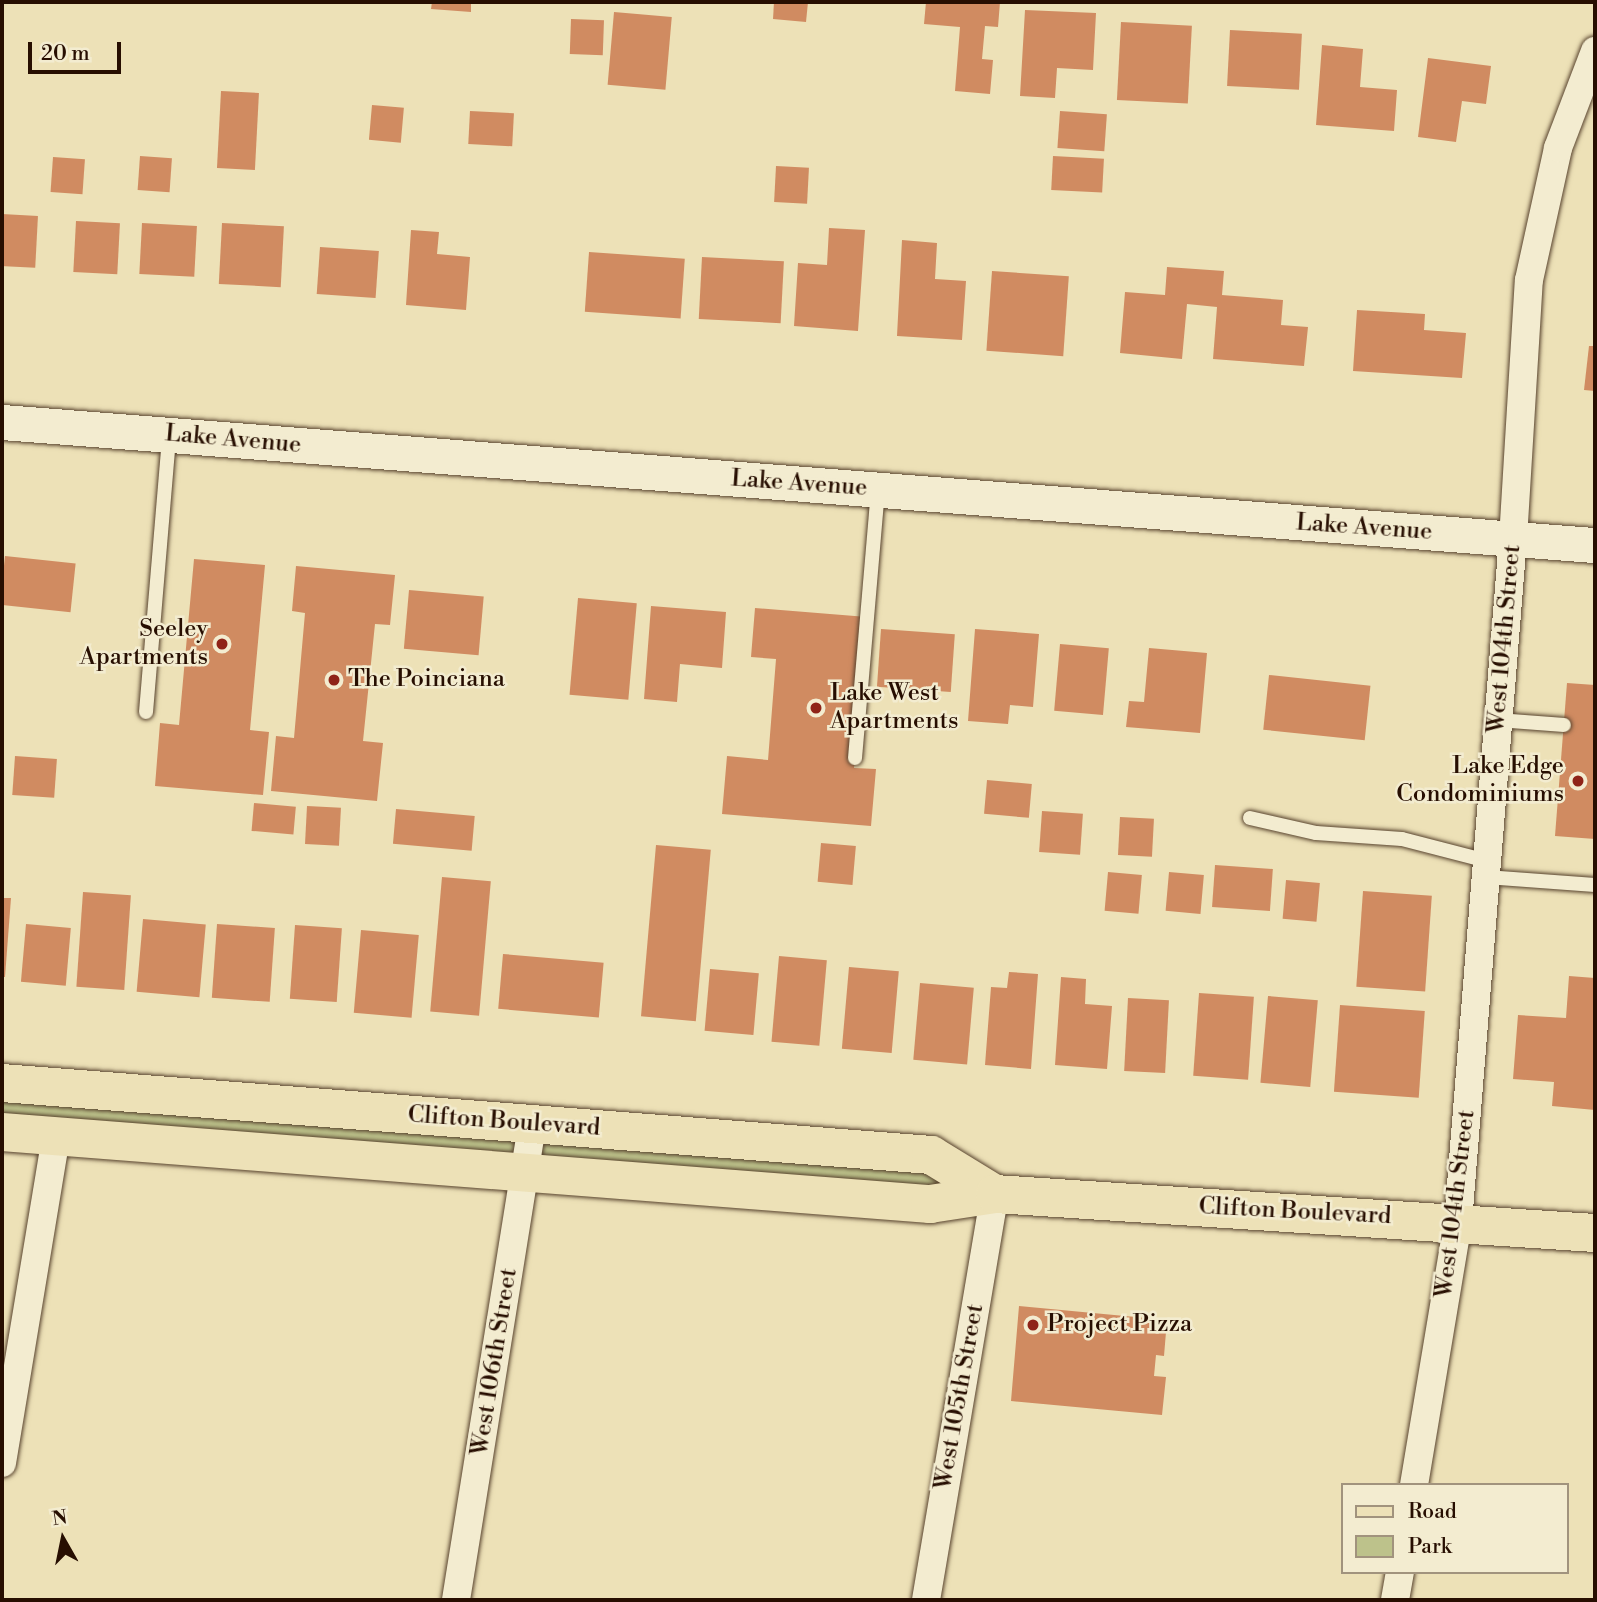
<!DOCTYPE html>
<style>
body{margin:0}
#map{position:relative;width:1597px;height:1602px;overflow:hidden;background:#ede1b7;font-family:"Libre Bodoni",serif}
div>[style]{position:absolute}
.green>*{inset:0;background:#bdc28b}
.building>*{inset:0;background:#d08b61;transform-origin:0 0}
.roads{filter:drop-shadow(0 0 2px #58432e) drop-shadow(0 0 2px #58432e)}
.service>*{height:14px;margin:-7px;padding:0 7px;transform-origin:7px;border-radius:7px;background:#f3ecd0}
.minor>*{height:28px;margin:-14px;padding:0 14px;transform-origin:14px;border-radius:14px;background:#f3ecd0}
.tertiary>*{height:35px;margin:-17.5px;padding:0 17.5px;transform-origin:17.5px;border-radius:17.5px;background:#f3ecd0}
.primary>*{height:38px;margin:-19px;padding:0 19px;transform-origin:19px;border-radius:19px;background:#ede1b7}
.dots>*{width:19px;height:19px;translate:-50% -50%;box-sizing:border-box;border:4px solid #f3ecd0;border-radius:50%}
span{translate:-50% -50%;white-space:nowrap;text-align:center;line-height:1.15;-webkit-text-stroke:5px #f3ecd0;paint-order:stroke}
.street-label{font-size:24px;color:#270e01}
.poi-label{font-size:24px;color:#270e01}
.right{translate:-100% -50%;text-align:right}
.left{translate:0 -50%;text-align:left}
.frame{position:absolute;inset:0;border:4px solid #270e01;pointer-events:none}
.legend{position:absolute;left:1341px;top:1483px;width:228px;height:91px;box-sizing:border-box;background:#f3ecd0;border:2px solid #a1937d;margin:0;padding:9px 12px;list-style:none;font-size:21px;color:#270e01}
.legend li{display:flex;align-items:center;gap:14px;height:35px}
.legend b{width:35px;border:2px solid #a1937d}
.north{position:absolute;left:28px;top:1504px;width:70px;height:70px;-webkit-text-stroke:5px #f3ecd0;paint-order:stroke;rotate:351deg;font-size:19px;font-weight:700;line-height:28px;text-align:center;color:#270e01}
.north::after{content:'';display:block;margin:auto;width:24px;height:32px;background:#270e01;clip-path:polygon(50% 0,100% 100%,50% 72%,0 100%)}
.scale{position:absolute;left:28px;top:42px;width:93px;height:32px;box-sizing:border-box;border:4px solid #270e01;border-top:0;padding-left:9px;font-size:21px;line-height:24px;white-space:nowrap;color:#270e01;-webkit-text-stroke:5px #f3ecd0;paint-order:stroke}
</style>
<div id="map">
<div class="green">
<i style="clip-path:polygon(2px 1083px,931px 1155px,995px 1194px,2px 1132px)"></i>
</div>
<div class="building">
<i style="clip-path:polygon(432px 2px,471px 2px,471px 12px,431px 9px)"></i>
<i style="clip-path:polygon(774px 2px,808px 2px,806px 22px,773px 19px)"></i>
<i style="clip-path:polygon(926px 2px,1000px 2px,998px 27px,985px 26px,982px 59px,993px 60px,990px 94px,955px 91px,960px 27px,924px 24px)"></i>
<i style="clip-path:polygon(1025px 10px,1096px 13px,1093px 70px,1057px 68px,1055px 98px,1020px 96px)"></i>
<i style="left:614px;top:12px;width:58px;height:73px;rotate:5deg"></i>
<i style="left:571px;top:19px;width:33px;height:35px;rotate:2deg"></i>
<i style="left:1121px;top:22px;width:71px;height:78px;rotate:3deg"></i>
<i style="left:1230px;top:30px;width:72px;height:56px;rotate:3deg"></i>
<i style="clip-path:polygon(1322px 45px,1363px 49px,1360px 87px,1397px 90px,1394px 131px,1316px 125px)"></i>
<i style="clip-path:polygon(1428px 58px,1491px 66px,1486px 104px,1462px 101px,1456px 142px,1418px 137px)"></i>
<i style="left:221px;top:91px;width:38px;height:77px;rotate:3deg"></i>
<i style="left:372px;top:105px;width:32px;height:35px;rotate:5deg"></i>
<i style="left:470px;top:111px;width:44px;height:33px;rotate:3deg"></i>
<i style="left:1060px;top:111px;width:47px;height:37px;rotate:4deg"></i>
<i style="left:140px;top:156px;width:32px;height:34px;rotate:4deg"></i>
<i style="left:1053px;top:156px;width:51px;height:34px;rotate:3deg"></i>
<i style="left:53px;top:157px;width:32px;height:35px;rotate:4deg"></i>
<i style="left:776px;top:166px;width:33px;height:36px;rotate:3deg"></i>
<i style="left:2px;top:214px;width:36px;height:52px;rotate:3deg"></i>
<i style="left:76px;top:221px;width:44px;height:51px;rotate:3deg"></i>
<i style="left:142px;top:223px;width:55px;height:51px;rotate:3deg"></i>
<i style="left:222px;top:223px;width:62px;height:61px;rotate:3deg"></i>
<i style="clip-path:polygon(829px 228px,865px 230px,858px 331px,794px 326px,798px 263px,827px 265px)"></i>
<i style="clip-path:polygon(411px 230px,439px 232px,437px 254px,470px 257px,466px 310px,406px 305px)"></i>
<i style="clip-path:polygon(902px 240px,937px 243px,935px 279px,966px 281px,962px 340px,897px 336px)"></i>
<i style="left:320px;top:247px;width:59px;height:47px;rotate:4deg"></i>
<i style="left:589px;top:252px;width:96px;height:60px;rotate:4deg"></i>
<i style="left:702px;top:257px;width:82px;height:62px;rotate:3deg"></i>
<i style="clip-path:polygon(1167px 267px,1224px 271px,1222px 295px,1283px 300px,1281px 325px,1308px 327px,1304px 366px,1213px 359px,1217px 307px,1187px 304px,1182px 359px,1120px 353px,1125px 292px,1165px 295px)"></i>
<i style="left:992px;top:271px;width:77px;height:80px;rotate:4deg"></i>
<i style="clip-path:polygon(1357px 310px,1425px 314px,1424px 330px,1466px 333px,1462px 378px,1353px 371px)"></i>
<i style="clip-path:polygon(1589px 346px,1595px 346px,1595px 391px,1584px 390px)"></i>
<i style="left:5px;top:556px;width:71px;height:49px;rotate:6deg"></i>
<i style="clip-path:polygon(194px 559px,265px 565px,250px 730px,269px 732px,263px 795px,155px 786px,160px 723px,179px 725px)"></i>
<i style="clip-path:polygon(296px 566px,395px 575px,390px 625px,375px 624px,363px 741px,383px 743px,377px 801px,271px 791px,276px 736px,294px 738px,305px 613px,292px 611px)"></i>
<i style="left:409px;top:590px;width:75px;height:59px;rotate:5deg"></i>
<i style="left:578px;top:598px;width:59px;height:97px;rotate:5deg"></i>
<i style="clip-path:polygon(651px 606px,726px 612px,722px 668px,680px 664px,677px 702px,644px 699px)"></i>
<i style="clip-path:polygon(755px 608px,867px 617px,854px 768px,876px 769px,871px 826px,722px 814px,727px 756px,768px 760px,776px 659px,751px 657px)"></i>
<i style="left:881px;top:629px;width:74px;height:58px;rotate:4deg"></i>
<i style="clip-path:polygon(975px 629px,1039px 634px,1033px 707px,1010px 705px,1008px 724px,968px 721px)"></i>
<i style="left:1060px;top:644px;width:49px;height:67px;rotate:5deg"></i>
<i style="clip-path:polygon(1149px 648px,1207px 653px,1200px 733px,1126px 727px,1129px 701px,1144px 702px)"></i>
<i style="left:1269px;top:675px;width:102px;height:55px;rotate:6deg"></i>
<i style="clip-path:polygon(1567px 683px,1595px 685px,1595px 839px,1555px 836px)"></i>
<i style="left:15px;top:756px;width:42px;height:39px;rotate:4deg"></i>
<i style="left:987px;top:780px;width:45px;height:34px;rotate:5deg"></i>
<i style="left:254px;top:803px;width:42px;height:28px;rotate:5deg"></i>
<i style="left:307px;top:806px;width:34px;height:38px;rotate:3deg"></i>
<i style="left:396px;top:809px;width:79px;height:35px;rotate:5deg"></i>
<i style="left:1042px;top:811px;width:41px;height:41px;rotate:4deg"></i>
<i style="left:1120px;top:817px;width:34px;height:38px;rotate:3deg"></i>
<i style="left:821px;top:843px;width:35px;height:39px;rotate:5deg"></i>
<i style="left:656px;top:845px;width:55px;height:172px;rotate:5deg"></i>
<i style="left:1215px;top:865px;width:58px;height:42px;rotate:4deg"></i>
<i style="left:1108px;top:872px;width:34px;height:39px;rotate:5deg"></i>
<i style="left:1169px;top:872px;width:35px;height:39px;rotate:5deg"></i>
<i style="left:442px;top:877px;width:49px;height:135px;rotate:5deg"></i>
<i style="left:1286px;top:880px;width:34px;height:39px;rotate:5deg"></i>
<i style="left:1363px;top:891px;width:69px;height:96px;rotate:4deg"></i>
<i style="left:83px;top:892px;width:48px;height:95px;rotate:4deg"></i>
<i style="clip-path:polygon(2px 898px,11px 898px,5px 977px,2px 977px)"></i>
<i style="left:143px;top:919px;width:63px;height:73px;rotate:5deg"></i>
<i style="left:26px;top:924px;width:45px;height:58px;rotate:5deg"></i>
<i style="left:217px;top:924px;width:58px;height:74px;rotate:4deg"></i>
<i style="left:295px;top:925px;width:47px;height:74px;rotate:4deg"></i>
<i style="left:361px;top:930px;width:58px;height:83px;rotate:5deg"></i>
<i style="left:503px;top:954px;width:101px;height:55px;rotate:5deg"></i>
<i style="left:779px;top:956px;width:48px;height:86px;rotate:5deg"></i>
<i style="left:849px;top:967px;width:50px;height:82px;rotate:5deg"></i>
<i style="left:710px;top:969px;width:49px;height:62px;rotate:5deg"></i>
<i style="clip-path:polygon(1009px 972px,1038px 974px,1031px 1069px,985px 1065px,991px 987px,1007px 988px)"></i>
<i style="clip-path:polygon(1569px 976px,1595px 978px,1595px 1110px,1552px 1106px,1554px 1082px,1513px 1079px,1518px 1015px,1566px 1018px)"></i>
<i style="clip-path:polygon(1061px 977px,1086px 979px,1085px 1004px,1112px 1006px,1107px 1069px,1055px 1065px)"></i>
<i style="left:920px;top:983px;width:54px;height:77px;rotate:5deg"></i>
<i style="left:1199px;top:993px;width:55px;height:83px;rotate:4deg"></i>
<i style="left:1268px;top:996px;width:50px;height:87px;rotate:5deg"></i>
<i style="left:1128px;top:998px;width:41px;height:73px;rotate:3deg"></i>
<i style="left:1340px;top:1005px;width:85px;height:87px;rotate:4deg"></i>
<i style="clip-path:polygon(1019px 1306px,1167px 1320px,1164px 1356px,1156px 1355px,1154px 1376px,1166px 1377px,1162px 1415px,1011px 1401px)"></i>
</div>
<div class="roads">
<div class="service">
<i style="left:146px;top:712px;width:277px;rotate:-85.2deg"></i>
<i style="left:1498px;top:720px;width:66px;rotate:4.3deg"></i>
<i style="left:855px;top:758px;width:269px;rotate:-85.1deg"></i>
<i style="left:1250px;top:818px;width:68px;rotate:12.8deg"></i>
<i style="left:1316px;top:833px;width:86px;rotate:4deg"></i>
<i style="left:1402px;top:839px;width:88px;rotate:14.5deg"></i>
<i style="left:1486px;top:877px;width:109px;rotate:4.2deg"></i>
</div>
<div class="minor">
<i style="left:2px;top:1463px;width:331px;rotate:-80.6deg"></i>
<i style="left:1414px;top:1485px;width:267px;rotate:-80.5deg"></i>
<i style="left:1458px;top:1222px;width:685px;rotate:-85.4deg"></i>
<i style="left:1513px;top:539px;width:259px;rotate:-86.5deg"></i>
<i style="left:1529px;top:280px;width:135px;rotate:-77.6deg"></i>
<i style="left:1558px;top:148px;width:104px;rotate:-69.1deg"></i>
<i style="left:456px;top:1600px;width:482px;rotate:-80.9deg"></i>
<i style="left:926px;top:1600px;width:412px;rotate:-80.4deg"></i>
<i style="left:1395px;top:1600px;width:28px;rotate:-80deg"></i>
</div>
<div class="tertiary">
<i style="left:2px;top:422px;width:1598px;rotate:4.42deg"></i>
</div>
<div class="primary">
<i style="left:2px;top:1083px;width:932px;rotate:4.43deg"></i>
<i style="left:931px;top:1155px;width:75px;rotate:31.4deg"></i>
<i style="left:2px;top:1132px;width:931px;rotate:4.44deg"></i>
<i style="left:930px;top:1204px;width:66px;rotate:-8.7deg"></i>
<i style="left:995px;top:1194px;width:601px;rotate:3.72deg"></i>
</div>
</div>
<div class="dots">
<i style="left:222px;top:644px;background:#8f2418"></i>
<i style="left:334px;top:680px;background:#8f2418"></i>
<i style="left:816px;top:708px;background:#8f2418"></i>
<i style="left:1578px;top:781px;background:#8f2418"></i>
<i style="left:1033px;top:1325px;background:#8f2418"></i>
</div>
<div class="street-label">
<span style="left:233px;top:440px;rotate:5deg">Lake Avenue</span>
<span style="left:799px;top:484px;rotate:4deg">Lake Avenue</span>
<span style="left:1364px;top:528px;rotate:4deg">Lake Avenue</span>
<span style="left:1505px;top:639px;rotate:-85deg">West 104th Street</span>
<span style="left:504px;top:1122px;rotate:4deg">Clifton Boulevard</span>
<span style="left:1456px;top:1204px;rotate:-83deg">West 104th Street</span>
<span style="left:1295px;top:1212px;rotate:3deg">Clifton Boulevard</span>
<span style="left:495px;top:1362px;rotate:-81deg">West 106th Street</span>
<span style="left:960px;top:1397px;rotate:-80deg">West 105th Street</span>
</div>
<div class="poi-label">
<span class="right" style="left:208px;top:644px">Seeley<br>Apartments</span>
<span class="left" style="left:348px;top:680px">The Poinciana</span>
<span class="left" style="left:830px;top:708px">Lake West<br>Apartments</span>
<span class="right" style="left:1564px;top:781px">Lake Edge<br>Condominiums</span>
<span class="left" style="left:1047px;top:1325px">Project Pizza</span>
</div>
<div class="frame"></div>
<ul class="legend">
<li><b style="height:9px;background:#ede1b7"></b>Road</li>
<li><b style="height:19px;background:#bdc28b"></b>Park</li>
</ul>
<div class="north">N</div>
<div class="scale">20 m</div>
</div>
